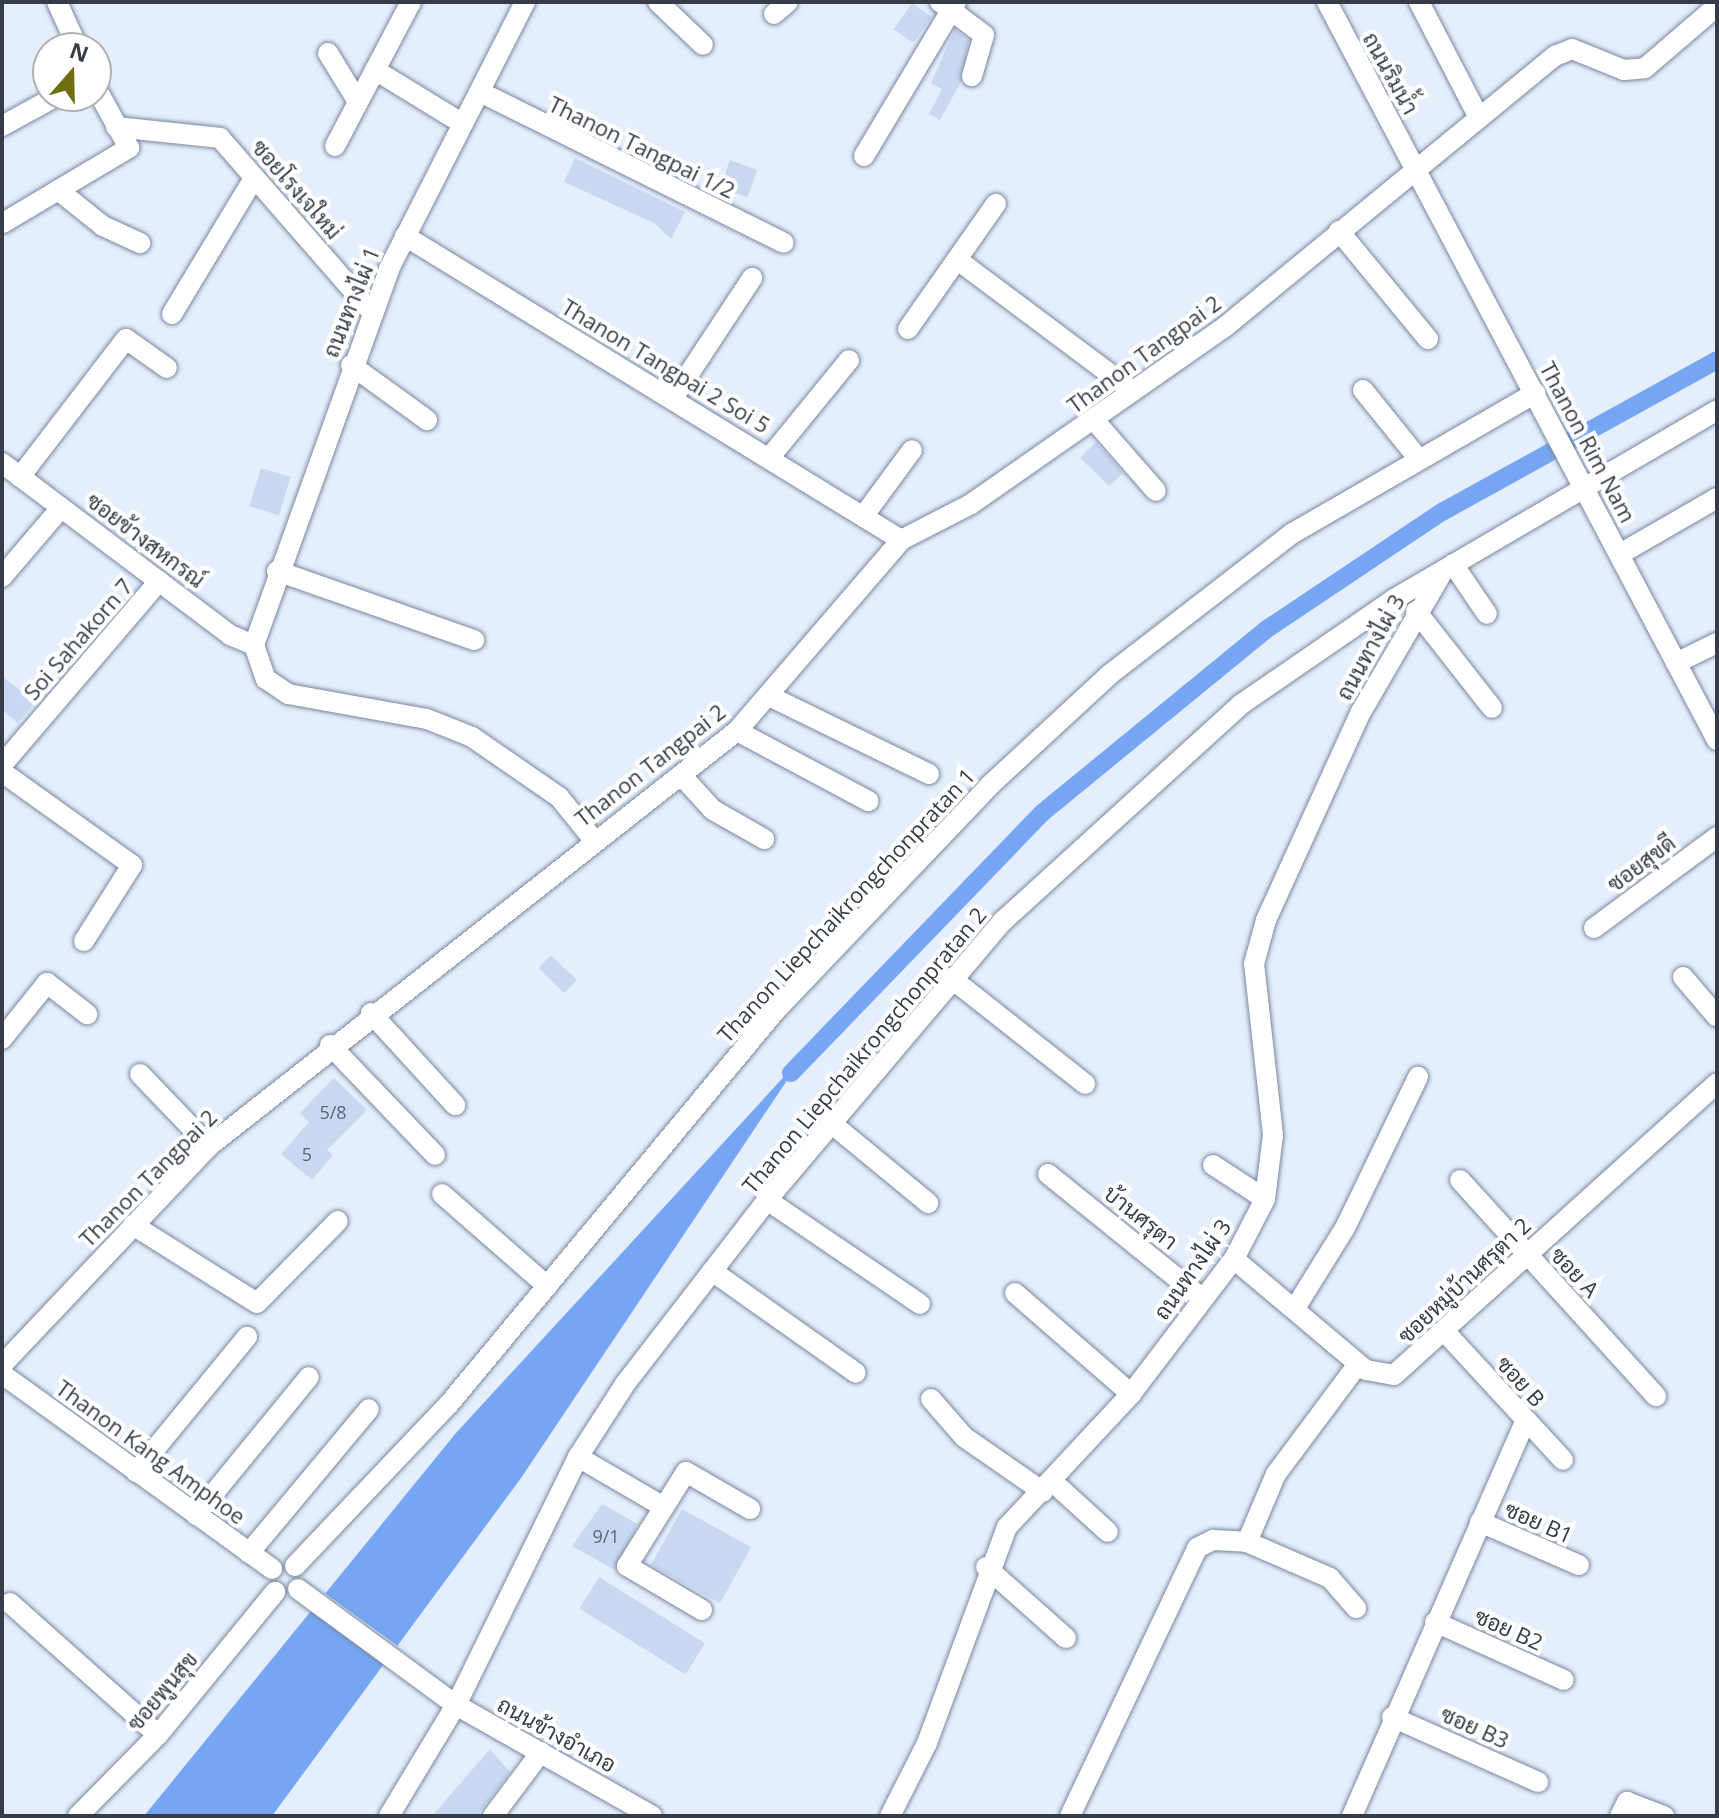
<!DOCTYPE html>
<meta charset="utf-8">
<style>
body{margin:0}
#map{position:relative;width:1719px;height:1818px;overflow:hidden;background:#e4eefd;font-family:"Open Sans",Sarabun,sans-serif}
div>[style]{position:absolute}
.water>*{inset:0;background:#76a6f3}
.pier>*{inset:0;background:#e4eefd;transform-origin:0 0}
.canal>*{height:18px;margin:-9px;padding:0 9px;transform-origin:9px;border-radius:9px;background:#76a6f3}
.building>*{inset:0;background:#c8d8f1;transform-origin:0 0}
.roads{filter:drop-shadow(0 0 2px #79879e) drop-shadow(0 0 2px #79879e)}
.street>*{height:20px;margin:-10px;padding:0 10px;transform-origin:10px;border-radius:10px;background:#fff}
span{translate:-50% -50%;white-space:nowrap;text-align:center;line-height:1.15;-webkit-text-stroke:8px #fff;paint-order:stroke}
.number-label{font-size:18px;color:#5b6472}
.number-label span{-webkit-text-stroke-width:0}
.street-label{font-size:22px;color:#373d48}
.frame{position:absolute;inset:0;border:4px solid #373d48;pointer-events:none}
.north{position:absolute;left:32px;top:32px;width:80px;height:80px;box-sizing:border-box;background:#fff;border:2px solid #afb1b6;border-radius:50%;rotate:20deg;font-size:22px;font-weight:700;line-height:32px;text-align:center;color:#373d48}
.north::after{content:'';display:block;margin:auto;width:28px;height:36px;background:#6f6f11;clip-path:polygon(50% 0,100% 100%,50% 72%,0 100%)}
</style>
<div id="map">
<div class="water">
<i style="clip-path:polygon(804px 1055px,521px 1478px,272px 1816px,144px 1816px,456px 1433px)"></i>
</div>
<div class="pier">
<i style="left:322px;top:1591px;width:97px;height:23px;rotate:36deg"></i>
</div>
<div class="canal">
<i style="left:791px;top:1073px;width:361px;rotate:-46deg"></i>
<i style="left:1042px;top:813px;width:291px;rotate:-39.3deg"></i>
<i style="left:1267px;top:629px;width:211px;rotate:-33.8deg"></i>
<i style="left:1442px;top:512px;width:314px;rotate:-28.9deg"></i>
</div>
<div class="building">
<i style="left:912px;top:3px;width:24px;height:32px;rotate:35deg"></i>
<i style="clip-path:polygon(955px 29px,969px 40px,961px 82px,940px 120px,929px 114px,942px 89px,931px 83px)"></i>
<i style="clip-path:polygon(575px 158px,685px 212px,671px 239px,654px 223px,564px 182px)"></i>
<i style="left:730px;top:160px;width:29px;height:29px;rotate:20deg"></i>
<i style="clip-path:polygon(1096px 442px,1123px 473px,1109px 486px,1080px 458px)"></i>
<i style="left:261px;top:468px;width:31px;height:40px;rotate:17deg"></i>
<i style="clip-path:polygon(2px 676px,35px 702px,18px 723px,2px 710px)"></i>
<i style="left:551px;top:955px;width:36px;height:18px;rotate:44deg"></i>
<i style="clip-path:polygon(334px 1078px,367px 1110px,327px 1150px,333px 1155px,312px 1180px,281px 1154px,309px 1122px,300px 1113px)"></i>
<i style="clip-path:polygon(602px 1504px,638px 1524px,615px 1570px,572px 1546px)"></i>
<i style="left:682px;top:1509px;width:79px;height:64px;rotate:29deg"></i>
<i style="left:599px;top:1577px;width:125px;height:37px;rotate:32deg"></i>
<i style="clip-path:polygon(490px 1749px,510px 1772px,477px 1816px,432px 1816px)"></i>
</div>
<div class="roads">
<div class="street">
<i style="left:57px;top:2px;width:51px;rotate:65.5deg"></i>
<i style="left:658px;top:2px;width:62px;rotate:43.7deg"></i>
<i style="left:940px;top:2px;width:55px;rotate:36.9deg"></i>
<i style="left:984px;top:35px;width:43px;rotate:106.3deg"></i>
<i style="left:1327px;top:2px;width:835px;rotate:62.15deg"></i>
<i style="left:1419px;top:2px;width:128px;rotate:62.6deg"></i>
<i style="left:774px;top:14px;width:18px;rotate:-41deg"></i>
<i style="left:328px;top:53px;width:57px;rotate:58.5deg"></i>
<i style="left:375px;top:70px;width:103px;rotate:31.5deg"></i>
<i style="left:480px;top:92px;width:339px;rotate:26.4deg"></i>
<i style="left:2px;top:126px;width:63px;rotate:-28.6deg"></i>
<i style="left:116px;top:127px;width:105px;rotate:6deg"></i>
<i style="left:220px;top:138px;width:231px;rotate:48.9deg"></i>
<i style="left:335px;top:146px;width:163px;rotate:-62.2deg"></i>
<i style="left:864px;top:156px;width:179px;rotate:-59.1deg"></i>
<i style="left:58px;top:190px;width:58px;rotate:38.7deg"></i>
<i style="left:103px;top:226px;width:41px;rotate:24.7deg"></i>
<i style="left:3px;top:223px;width:147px;rotate:-30.8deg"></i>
<i style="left:129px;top:148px;width:68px;rotate:-118.8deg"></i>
<i style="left:1339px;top:231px;width:140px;rotate:50.5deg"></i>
<i style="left:405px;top:236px;width:582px;rotate:31.5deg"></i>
<i style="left:959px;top:261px;width:217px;rotate:36.8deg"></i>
<i style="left:172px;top:314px;width:159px;rotate:-58.9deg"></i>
<i style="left:908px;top:329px;width:153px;rotate:-54.9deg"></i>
<i style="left:351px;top:365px;width:94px;rotate:35.9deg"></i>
<i style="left:1363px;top:390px;width:86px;rotate:51.1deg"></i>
<i style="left:673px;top:398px;width:144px;rotate:-56.6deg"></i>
<i style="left:1094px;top:420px;width:94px;rotate:48.9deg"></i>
<i style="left:770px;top:457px;width:125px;rotate:-50.8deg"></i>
<i style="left:2px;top:463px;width:286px;rotate:37deg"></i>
<i style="left:230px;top:635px;width:26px;rotate:23deg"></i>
<i style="left:254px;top:645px;width:400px;rotate:-70.2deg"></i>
<i style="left:389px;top:269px;width:300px;rotate:-63deg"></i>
<i style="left:20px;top:477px;width:174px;rotate:-52.5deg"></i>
<i style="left:126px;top:339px;width:50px;rotate:35.3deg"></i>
<i style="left:865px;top:514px;width:79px;rotate:-53.7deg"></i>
<i style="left:1620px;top:554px;width:112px;rotate:-30deg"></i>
<i style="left:1453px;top:564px;width:60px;rotate:55.8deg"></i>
<i style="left:277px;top:571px;width:209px;rotate:19.3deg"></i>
<i style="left:2px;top:577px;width:91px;rotate:-49.5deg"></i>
<i style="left:1416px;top:611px;width:123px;rotate:51.9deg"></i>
<i style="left:254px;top:645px;width:36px;rotate:71deg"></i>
<i style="left:266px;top:679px;width:27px;rotate:34deg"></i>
<i style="left:288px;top:694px;width:141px;rotate:10.2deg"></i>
<i style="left:427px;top:719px;width:48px;rotate:21.8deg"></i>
<i style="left:472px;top:737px;width:106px;rotate:34.6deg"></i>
<i style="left:559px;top:797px;width:54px;rotate:51deg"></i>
<i style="left:1676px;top:663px;width:46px;rotate:-26deg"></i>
<i style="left:769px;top:696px;width:178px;rotate:26deg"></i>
<i style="left:737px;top:731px;width:149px;rotate:28.1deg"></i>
<i style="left:2px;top:765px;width:242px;rotate:-49.5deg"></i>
<i style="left:2px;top:772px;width:160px;rotate:35.6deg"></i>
<i style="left:132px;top:865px;width:90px;rotate:122.3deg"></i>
<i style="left:681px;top:775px;width:47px;rotate:47.6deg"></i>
<i style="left:713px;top:810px;width:59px;rotate:29.6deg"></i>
<i style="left:1594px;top:928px;width:153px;rotate:-36.5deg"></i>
<i style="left:1683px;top:977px;width:52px;rotate:49.6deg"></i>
<i style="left:951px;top:978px;width:171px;rotate:38.3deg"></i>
<i style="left:371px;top:1013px;width:125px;rotate:47.6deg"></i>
<i style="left:2px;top:1039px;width:72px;rotate:-51.2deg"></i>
<i style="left:47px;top:983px;width:51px;rotate:37.8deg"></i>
<i style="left:330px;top:1045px;width:152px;rotate:46.3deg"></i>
<i style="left:140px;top:1074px;width:100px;rotate:46.2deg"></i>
<i style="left:831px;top:1123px;width:126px;rotate:39.5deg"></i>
<i style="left:1213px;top:1165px;width:62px;rotate:33.2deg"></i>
<i style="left:1048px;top:1174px;width:199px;rotate:38.9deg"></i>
<i style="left:1460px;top:1180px;width:292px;rotate:47.8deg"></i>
<i style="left:442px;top:1194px;width:140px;rotate:41.2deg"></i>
<i style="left:767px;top:1200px;width:185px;rotate:34.2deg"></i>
<i style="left:133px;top:1225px;width:146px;rotate:32.2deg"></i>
<i style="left:257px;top:1303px;width:115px;rotate:-45.4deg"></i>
<i style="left:1234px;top:1259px;width:172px;rotate:40.1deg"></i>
<i style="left:1366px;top:1370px;width:28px;rotate:10deg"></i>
<i style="left:1394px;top:1375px;width:435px;rotate:-42.1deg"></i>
<i style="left:712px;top:1271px;width:176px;rotate:35.3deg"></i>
<i style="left:1015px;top:1293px;width:154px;rotate:41deg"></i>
<i style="left:1297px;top:1305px;width:91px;rotate:-58.1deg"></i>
<i style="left:1345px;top:1228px;width:168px;rotate:-64.2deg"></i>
<i style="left:1445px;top:1332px;width:174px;rotate:47.3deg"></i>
<i style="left:2px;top:1365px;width:301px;rotate:-46.6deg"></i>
<i style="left:209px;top:1146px;width:672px;rotate:-38.17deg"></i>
<i style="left:737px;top:731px;width:252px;rotate:-49.3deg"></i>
<i style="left:901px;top:540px;width:79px;rotate:-27.2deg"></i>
<i style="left:971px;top:504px;width:311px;rotate:-34.9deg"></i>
<i style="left:1226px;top:326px;width:426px;rotate:-39.4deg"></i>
<i style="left:1555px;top:56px;width:18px;rotate:-22deg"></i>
<i style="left:1572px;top:49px;width:56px;rotate:22deg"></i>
<i style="left:1624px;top:70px;width:21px;rotate:-5deg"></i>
<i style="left:1645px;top:68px;width:95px;rotate:-40.7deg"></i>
<i style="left:2px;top:1374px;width:333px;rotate:35.8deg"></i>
<i style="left:931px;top:1399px;width:50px;rotate:49deg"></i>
<i style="left:964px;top:1437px;width:96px;rotate:34.8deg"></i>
<i style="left:578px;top:1457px;width:97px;rotate:30.3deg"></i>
<i style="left:136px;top:1472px;width:175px;rotate:-50.6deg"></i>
<i style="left:1053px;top:1482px;width:74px;rotate:42.3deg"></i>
<i style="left:196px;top:1515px;width:178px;rotate:-50.7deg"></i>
<i style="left:1480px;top:1522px;width:108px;rotate:23.5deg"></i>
<i style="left:1247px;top:1542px;width:74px;rotate:-66.9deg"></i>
<i style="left:1276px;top:1474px;width:137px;rotate:-53.3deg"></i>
<i style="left:249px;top:1553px;width:187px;rotate:-50.2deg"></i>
<i style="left:295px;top:1566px;width:224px;rotate:-46.5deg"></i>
<i style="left:449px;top:1404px;width:512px;rotate:-50.31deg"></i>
<i style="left:776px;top:1010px;width:311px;rotate:-46.4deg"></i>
<i style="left:990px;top:785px;width:162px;rotate:-42.7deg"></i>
<i style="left:1109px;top:675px;width:232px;rotate:-37.7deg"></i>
<i style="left:1293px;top:533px;width:280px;rotate:-30deg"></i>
<i style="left:986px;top:1567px;width:107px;rotate:41.6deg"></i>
<i style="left:298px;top:1589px;width:196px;rotate:36.3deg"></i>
<i style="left:456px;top:1705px;width:225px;rotate:29.5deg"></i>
<i style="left:10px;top:1603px;width:198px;rotate:41.7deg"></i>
<i style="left:702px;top:1610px;width:87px;rotate:-149.6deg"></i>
<i style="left:627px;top:1566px;width:111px;rotate:-57.9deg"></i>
<i style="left:686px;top:1472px;width:74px;rotate:30deg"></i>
<i style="left:1435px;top:1622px;width:141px;rotate:24.2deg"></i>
<i style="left:1392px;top:1717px;width:160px;rotate:24deg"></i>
<i style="left:78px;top:1816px;width:114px;rotate:-45.4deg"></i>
<i style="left:158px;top:1735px;width:185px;rotate:-50.7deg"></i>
<i style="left:389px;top:1816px;width:130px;rotate:-58.9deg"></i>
<i style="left:456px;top:1705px;width:276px;rotate:-63.8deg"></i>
<i style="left:578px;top:1457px;width:87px;rotate:-57.2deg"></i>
<i style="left:625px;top:1384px;width:232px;rotate:-52.3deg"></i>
<i style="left:767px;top:1200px;width:365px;rotate:-49.8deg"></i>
<i style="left:1003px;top:921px;width:321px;rotate:-42.3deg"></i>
<i style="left:1240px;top:705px;width:187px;rotate:-34.5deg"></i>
<i style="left:1394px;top:599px;width:374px;rotate:-30.3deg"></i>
<i style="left:493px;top:1816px;width:80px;rotate:-53.1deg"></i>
<i style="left:890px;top:1816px;width:82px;rotate:-63.1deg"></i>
<i style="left:927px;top:1743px;width:230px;rotate:-69.7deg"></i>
<i style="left:1007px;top:1527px;width:182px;rotate:-47deg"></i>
<i style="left:1131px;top:1394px;width:170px;rotate:-52.7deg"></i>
<i style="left:1234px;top:1259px;width:68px;rotate:-62.7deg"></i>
<i style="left:1265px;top:1199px;width:64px;rotate:-82.9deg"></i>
<i style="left:1273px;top:1135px;width:172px;rotate:-96.3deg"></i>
<i style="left:1254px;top:964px;width:46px;rotate:-74.7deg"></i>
<i style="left:1266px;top:920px;width:229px;rotate:-65.5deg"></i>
<i style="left:1361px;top:712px;width:161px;rotate:-59.8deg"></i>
<i style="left:1070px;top:1816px;width:297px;rotate:-64.6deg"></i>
<i style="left:1197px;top:1548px;width:18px;rotate:-27deg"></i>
<i style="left:1213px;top:1540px;width:34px;rotate:3deg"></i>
<i style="left:1247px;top:1542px;width:90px;rotate:23.4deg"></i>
<i style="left:1330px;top:1578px;width:40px;rotate:49deg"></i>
<i style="left:1352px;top:1816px;width:430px;rotate:-66.3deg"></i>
<i style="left:1620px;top:1816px;width:16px;rotate:-63deg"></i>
<i style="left:1627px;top:1802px;width:40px;rotate:21deg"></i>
</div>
</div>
<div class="number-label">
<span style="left:333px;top:1112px">5/8</span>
<span style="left:307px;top:1154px">5</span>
<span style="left:606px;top:1536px">9/1</span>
</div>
<div class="street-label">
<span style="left:1391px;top:73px;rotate:61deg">ถนนริมน้ำ</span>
<span style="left:642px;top:147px;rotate:26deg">Thanon Tangpai 1/2</span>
<span style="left:297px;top:189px;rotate:49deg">ซอยโรงเจใหม่</span>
<span style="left:351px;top:302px;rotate:-68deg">ถนนทางไผ่ 1</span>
<span style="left:1144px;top:354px;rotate:-36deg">Thanon Tangpai 2</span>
<span style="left:666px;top:366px;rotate:31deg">Thanon Tangpai 2 Soi 5</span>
<span style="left:1588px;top:442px;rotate:62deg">Thanon Rim Nam</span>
<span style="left:146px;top:540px;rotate:37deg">ซอยข้างสหกรณ์</span>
<span style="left:78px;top:639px;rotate:-49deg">Soi Sahakorn 7</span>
<span style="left:1370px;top:647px;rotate:-61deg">ถนนทางไผ่ 3</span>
<span style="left:650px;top:765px;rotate:-38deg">Thanon Tangpai 2</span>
<span style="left:1641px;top:863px;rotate:-37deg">ซอยสุขดี</span>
<span style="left:846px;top:905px;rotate:-47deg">Thanon Liepchaikrongchonpratan 1</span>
<span style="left:864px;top:1050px;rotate:-50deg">Thanon Liepchaikrongchonpratan 2</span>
<span style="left:148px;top:1178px;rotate:-45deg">Thanon Tangpai 2</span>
<span style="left:1141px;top:1217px;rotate:39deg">บ้านศรุตา</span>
<span style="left:1192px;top:1269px;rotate:-55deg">ถนนทางไผ่ 3</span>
<span style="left:1575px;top:1272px;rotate:47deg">ซอย A</span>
<span style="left:1464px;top:1280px;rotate:-43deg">ซอยหมู่บ้านศรุตา 2</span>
<span style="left:1521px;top:1381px;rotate:48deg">ซอย B</span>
<span style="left:151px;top:1452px;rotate:36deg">Thanon Kang Amphoe</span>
<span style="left:1539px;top:1522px;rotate:24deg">ซอย B1</span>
<span style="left:1509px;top:1629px;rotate:24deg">ซอย B2</span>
<span style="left:162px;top:1691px;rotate:-50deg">ซอยพูนสุข</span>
<span style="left:1475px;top:1727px;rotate:24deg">ซอย B3</span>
<span style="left:557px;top:1734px;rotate:29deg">ถนนข้างอำเภอ</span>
</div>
<div class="frame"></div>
<div class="north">N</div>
</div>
